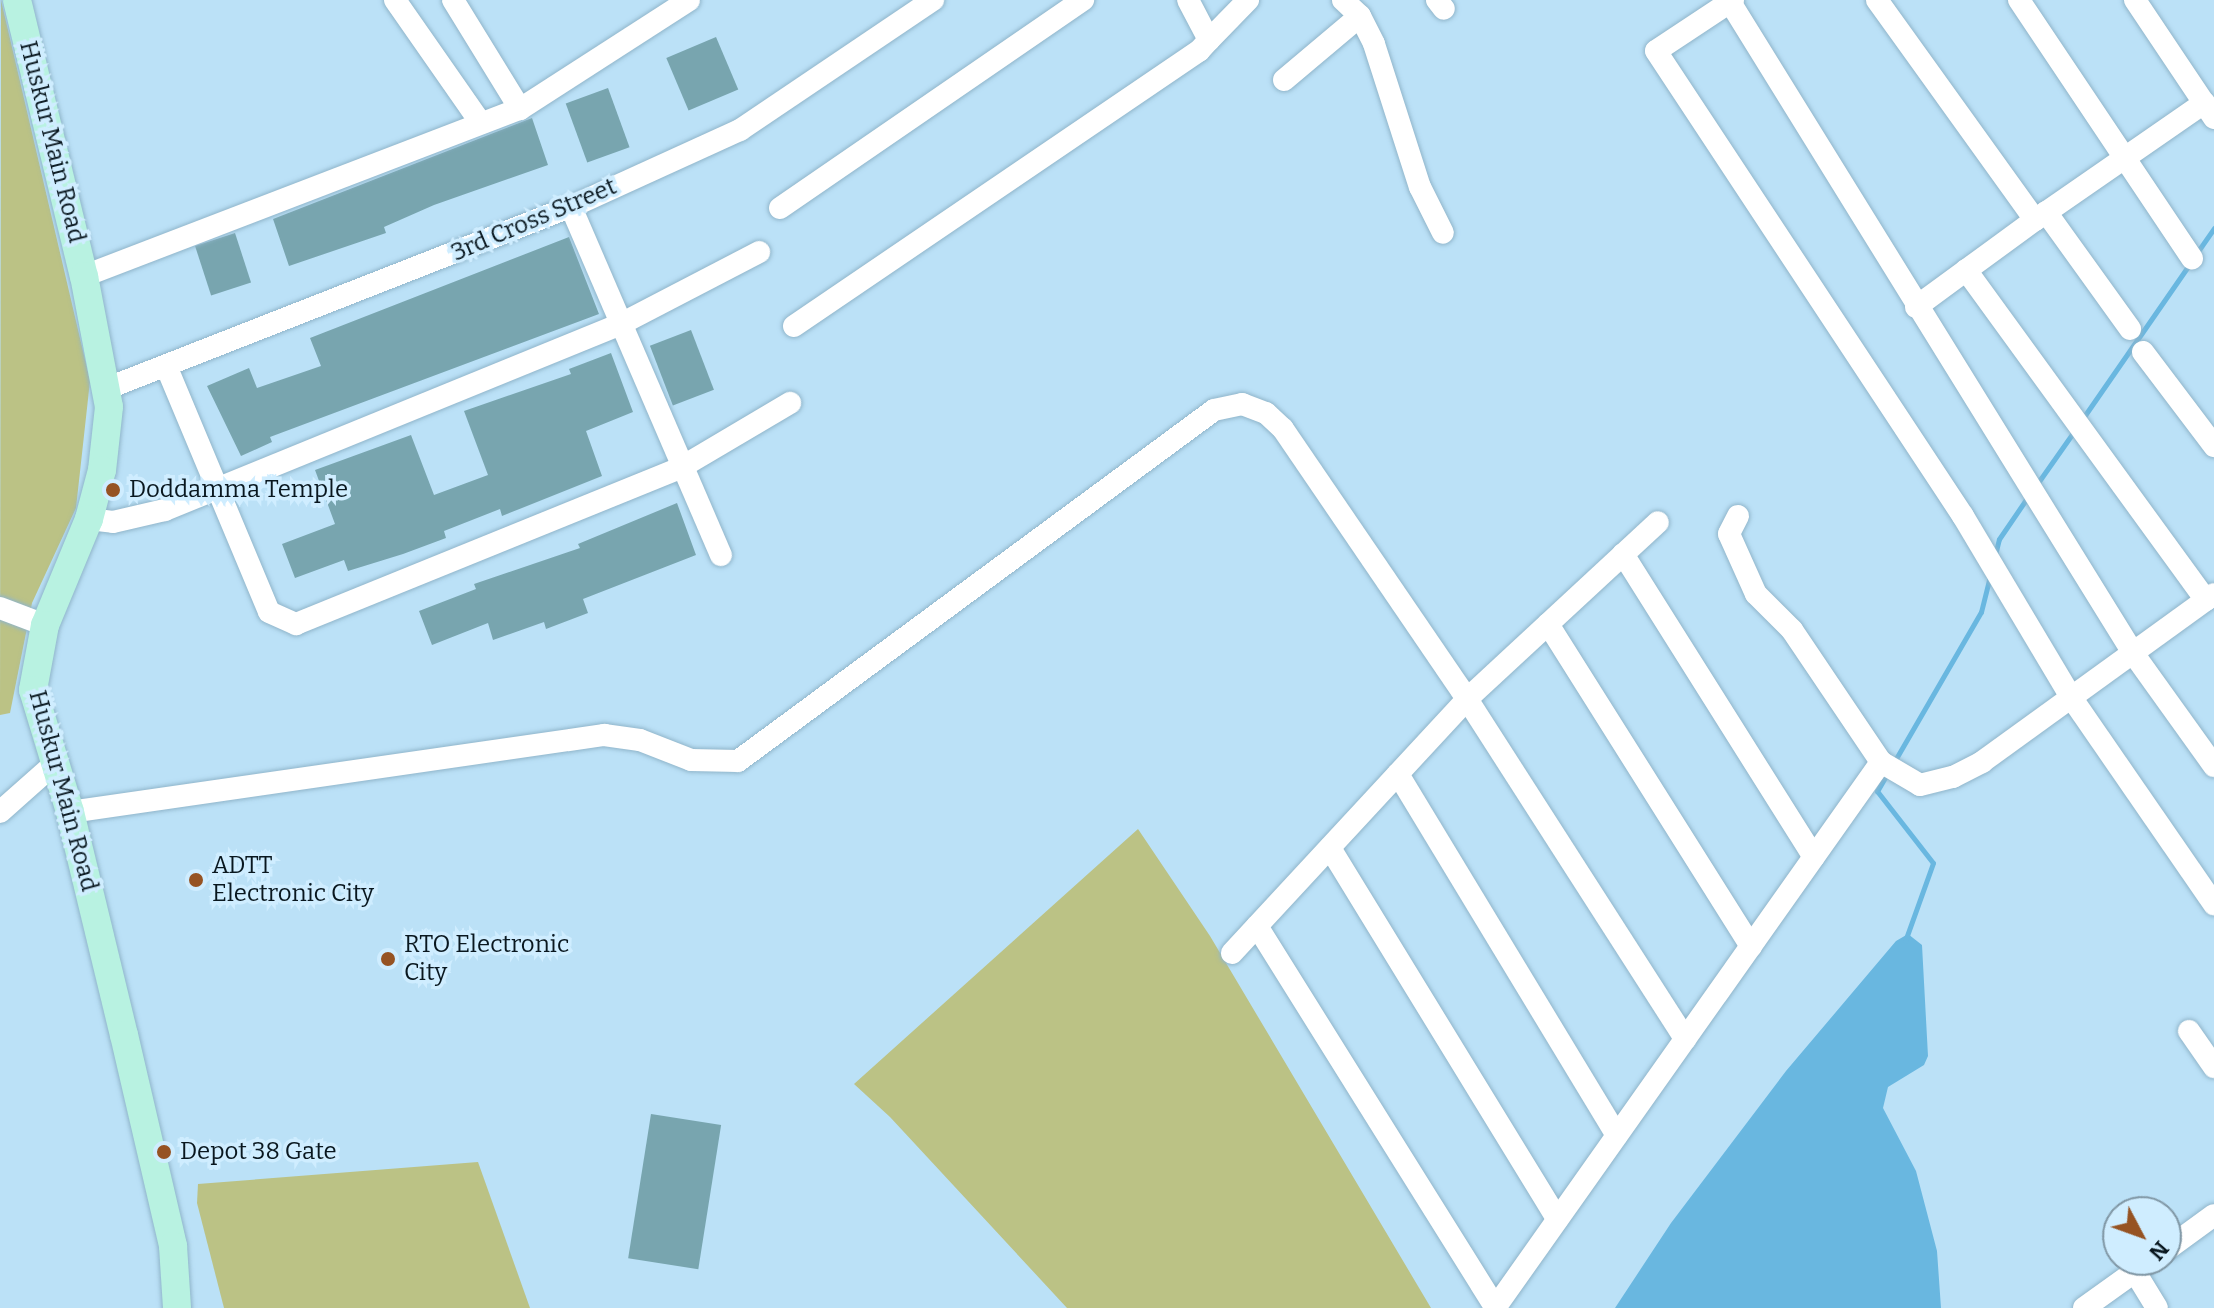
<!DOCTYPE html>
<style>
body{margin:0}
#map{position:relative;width:2214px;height:1308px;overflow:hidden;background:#bbe1f7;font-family:Bitter,serif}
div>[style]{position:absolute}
.green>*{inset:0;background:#bbc285}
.water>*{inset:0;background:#69b7e0}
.stream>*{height:5px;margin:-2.5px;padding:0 2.5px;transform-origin:2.5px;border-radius:2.5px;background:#69b7e0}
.building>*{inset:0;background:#78a5af;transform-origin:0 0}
.roads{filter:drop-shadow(0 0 2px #90b5ca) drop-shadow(0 0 2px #90b5ca)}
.minor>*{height:22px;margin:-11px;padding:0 11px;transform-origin:11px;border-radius:11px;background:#fff}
.major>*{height:28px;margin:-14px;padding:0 14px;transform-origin:14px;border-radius:14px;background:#b8f2e1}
.dots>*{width:22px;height:22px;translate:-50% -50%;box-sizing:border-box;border:4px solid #cfedff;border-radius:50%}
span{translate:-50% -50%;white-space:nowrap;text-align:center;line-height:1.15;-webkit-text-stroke:7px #cfedff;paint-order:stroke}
.street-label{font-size:24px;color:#09171f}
.poi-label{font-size:24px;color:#09171f}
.left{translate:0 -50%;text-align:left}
.north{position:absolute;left:2102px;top:1196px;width:80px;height:80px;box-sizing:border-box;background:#cfedff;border:2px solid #8097a5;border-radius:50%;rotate:131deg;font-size:22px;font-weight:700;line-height:32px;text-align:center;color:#09171f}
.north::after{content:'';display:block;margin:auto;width:28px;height:36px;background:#965323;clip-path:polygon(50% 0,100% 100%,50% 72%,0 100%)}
</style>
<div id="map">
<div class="green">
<i style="clip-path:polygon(1px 0,90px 381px,76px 508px,32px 603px,10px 713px,0 715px)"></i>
<i style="clip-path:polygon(1138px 829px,1210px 936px,1431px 1308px,1067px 1308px,890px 1117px,854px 1084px)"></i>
<i style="clip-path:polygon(478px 1162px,530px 1308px,224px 1308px,197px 1203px,198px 1184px)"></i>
</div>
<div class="water">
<i style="clip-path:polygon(1908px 934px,1922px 945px,1928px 1056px,1924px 1065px,1888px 1087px,1883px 1108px,1916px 1171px,1937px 1251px,1941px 1308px,1615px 1308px,1671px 1223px,1786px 1071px,1896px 941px)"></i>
</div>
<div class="stream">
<i style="left:2196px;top:254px;width:32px;rotate:-55deg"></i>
<i style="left:2083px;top:418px;width:190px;rotate:-55.3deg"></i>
<i style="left:2037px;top:484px;width:66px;rotate:-54.9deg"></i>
<i style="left:1995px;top:555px;width:16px;rotate:-76deg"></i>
<i style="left:1999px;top:539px;width:53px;rotate:-55.7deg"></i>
<i style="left:1894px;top:762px;width:173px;rotate:-59.9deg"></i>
<i style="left:1981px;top:612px;width:36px;rotate:-76deg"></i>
<i style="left:1887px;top:774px;width:20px;rotate:120deg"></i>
<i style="left:1877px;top:791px;width:91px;rotate:52.1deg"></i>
<i style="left:1933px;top:863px;width:83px;rotate:109.7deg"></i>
</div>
<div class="building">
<i style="left:716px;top:37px;width:57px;height:54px;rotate:67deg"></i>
<i style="left:608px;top:88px;width:63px;height:45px;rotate:70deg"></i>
<i style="clip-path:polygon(532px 118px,548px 165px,434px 205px,384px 227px,386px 233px,289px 266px,273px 219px)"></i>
<i style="left:235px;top:233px;width:52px;height:42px;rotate:72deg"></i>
<i style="clip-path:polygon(569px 237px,599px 314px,270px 437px,272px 442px,241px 456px,207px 386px,249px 368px,257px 388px,321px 366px,310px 338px)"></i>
<i style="left:691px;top:330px;width:64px;height:44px;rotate:69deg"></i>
<i style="clip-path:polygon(611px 353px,633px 412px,586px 431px,602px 476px,502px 516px,500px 509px,444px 531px,446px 538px,403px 554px,348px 571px,344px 560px,295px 578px,282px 544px,335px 524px,315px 470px,411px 435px,434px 495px,488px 475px,464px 411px,571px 374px,569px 369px)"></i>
<i style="clip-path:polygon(677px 503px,696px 555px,583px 599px,588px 613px,546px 629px,544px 622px,493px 640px,488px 623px,432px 645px,419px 611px,476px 589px,474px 584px,580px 548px,578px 544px)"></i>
<i style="left:651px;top:1114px;width:71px;height:146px;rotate:9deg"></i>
</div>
<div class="roads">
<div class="minor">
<i style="left:395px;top:0;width:149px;rotate:55.1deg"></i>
<i style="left:453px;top:0;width:128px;rotate:58.4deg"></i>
<i style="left:1343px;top:0;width:23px;rotate:43deg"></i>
<i style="left:1360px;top:16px;width:31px;rotate:63deg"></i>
<i style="left:1374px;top:44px;width:150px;rotate:72.2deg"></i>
<i style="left:1420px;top:187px;width:51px;rotate:63.4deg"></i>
<i style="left:1437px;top:0;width:11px;rotate:52deg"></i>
<i style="left:1733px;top:0;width:92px;rotate:146.5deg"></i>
<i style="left:1656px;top:51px;width:557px;rotate:56.57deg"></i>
<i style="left:1963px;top:516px;width:211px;rotate:59.2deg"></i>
<i style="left:2071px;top:697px;width:252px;rotate:55.4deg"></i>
<i style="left:1877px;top:0;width:271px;rotate:54.3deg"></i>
<i style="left:2035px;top:220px;width:206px;rotate:-34.7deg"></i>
<i style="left:2019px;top:0;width:311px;rotate:56.2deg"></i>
<i style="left:2135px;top:0;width:142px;rotate:56.2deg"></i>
<i style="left:1730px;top:2px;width:766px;rotate:58.24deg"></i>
<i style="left:2133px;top:653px;width:139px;rotate:54.4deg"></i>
<i style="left:1209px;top:40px;width:56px;rotate:-45.7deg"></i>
<i style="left:1284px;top:80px;width:99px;rotate:-40.1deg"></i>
<i style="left:571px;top:207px;width:379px;rotate:66.7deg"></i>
<i style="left:780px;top:208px;width:368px;rotate:-34.5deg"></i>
<i style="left:2046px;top:212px;width:144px;rotate:54.3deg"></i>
<i style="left:1966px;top:270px;width:408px;rotate:54deg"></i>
<i style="left:84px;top:276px;width:467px;rotate:-21deg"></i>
<i style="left:520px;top:109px;width:201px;rotate:-32.8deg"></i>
<i style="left:1916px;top:307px;width:147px;rotate:-36.2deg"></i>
<i style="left:794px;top:326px;width:490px;rotate:-34.2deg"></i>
<i style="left:1199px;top:51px;width:15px;rotate:-48deg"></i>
<i style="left:1209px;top:40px;width:45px;rotate:-117.7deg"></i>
<i style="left:2143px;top:352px;width:118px;rotate:52.9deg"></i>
<i style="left:167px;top:368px;width:264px;rotate:67.3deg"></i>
<i style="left:269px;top:612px;width:30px;rotate:24deg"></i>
<i style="left:296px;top:624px;width:414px;rotate:-22.1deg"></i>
<i style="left:680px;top:468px;width:128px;rotate:-30.6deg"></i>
<i style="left:108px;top:388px;width:497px;rotate:-21.4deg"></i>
<i style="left:571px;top:207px;width:186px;rotate:-24.5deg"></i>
<i style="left:740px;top:130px;width:233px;rotate:-34deg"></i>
<i style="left:1738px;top:516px;width:20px;rotate:117deg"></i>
<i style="left:1729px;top:534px;width:66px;rotate:65.8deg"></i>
<i style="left:1756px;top:594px;width:51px;rotate:45deg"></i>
<i style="left:1792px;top:630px;width:159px;rotate:56deg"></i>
<i style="left:89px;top:519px;width:24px;rotate:7deg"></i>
<i style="left:113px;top:522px;width:53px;rotate:-13deg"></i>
<i style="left:165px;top:510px;width:490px;rotate:-22.2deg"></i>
<i style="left:619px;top:325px;width:158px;rotate:-27.5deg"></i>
<i style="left:1623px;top:554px;width:358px;rotate:57.8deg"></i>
<i style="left:0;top:608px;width:48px;rotate:20.7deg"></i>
<i style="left:1548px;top:624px;width:381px;rotate:57.8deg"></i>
<i style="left:1398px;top:774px;width:422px;rotate:58.8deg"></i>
<i style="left:0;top:812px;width:71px;rotate:-41.6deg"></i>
<i style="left:70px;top:812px;width:540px;rotate:-8.21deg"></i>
<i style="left:604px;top:735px;width:36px;rotate:8deg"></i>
<i style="left:640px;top:740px;width:55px;rotate:21.4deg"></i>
<i style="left:691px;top:760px;width:47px;rotate:1.2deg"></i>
<i style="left:738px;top:761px;width:591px;rotate:-36.4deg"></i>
<i style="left:1214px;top:410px;width:29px;rotate:-12deg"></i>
<i style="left:1242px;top:404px;width:26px;rotate:21deg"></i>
<i style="left:1266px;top:413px;width:23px;rotate:43deg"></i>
<i style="left:1283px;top:429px;width:327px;rotate:55.7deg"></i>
<i style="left:1467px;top:699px;width:404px;rotate:57.3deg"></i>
<i style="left:1330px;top:848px;width:435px;rotate:58.5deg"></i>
<i style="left:1257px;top:926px;width:449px;rotate:58deg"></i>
<i style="left:1232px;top:953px;width:346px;rotate:-47.2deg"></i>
<i style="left:1467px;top:699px;width:260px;rotate:-42.8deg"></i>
<i style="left:2189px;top:1031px;width:44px;rotate:55.2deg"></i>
<i style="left:2166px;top:1250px;width:59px;rotate:-36.1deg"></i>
<i style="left:2135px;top:1272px;width:42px;rotate:58.6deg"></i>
<i style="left:1495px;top:1308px;width:669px;rotate:-54.74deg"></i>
<i style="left:1881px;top:762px;width:45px;rotate:30.5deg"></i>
<i style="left:1920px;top:785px;width:34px;rotate:-14deg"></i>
<i style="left:1953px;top:777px;width:33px;rotate:-27deg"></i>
<i style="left:1982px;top:762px;width:286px;rotate:-35.9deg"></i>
<i style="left:2084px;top:1308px;width:82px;rotate:-35.6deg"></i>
</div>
<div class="major">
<i style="left:17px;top:0;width:284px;rotate:76.4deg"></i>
<i style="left:84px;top:276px;width:133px;rotate:79.2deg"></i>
<i style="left:109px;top:407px;width:63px;rotate:96.3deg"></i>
<i style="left:102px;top:470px;width:51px;rotate:104.9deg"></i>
<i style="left:89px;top:519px;width:115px;rotate:112.5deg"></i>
<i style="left:45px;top:625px;width:66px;rotate:100.5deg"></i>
<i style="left:33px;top:690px;width:127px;rotate:73.1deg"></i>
<i style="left:70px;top:812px;width:229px;rotate:76.4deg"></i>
<i style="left:124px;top:1035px;width:217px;rotate:76.9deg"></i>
<i style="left:173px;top:1246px;width:62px;rotate:86.3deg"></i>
</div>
</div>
<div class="dots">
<i style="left:113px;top:490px;background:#965323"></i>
<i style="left:196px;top:880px;background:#965323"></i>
<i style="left:388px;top:959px;background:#965323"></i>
<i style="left:164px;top:1152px;background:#965323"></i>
</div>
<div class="street-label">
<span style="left:52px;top:142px;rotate:76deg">Huskur Main Road</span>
<span style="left:534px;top:220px;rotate:-23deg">3rd Cross Street</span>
<span style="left:63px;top:791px;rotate:75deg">Huskur Main Road</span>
</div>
<div class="poi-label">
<span class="left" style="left:129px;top:490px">Doddamma Temple</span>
<span class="left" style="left:212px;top:880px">ADTT<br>Electronic City</span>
<span class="left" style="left:404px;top:959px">RTO Electronic<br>City</span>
<span class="left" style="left:180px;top:1152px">Depot 38 Gate</span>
</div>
<div class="north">N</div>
</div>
